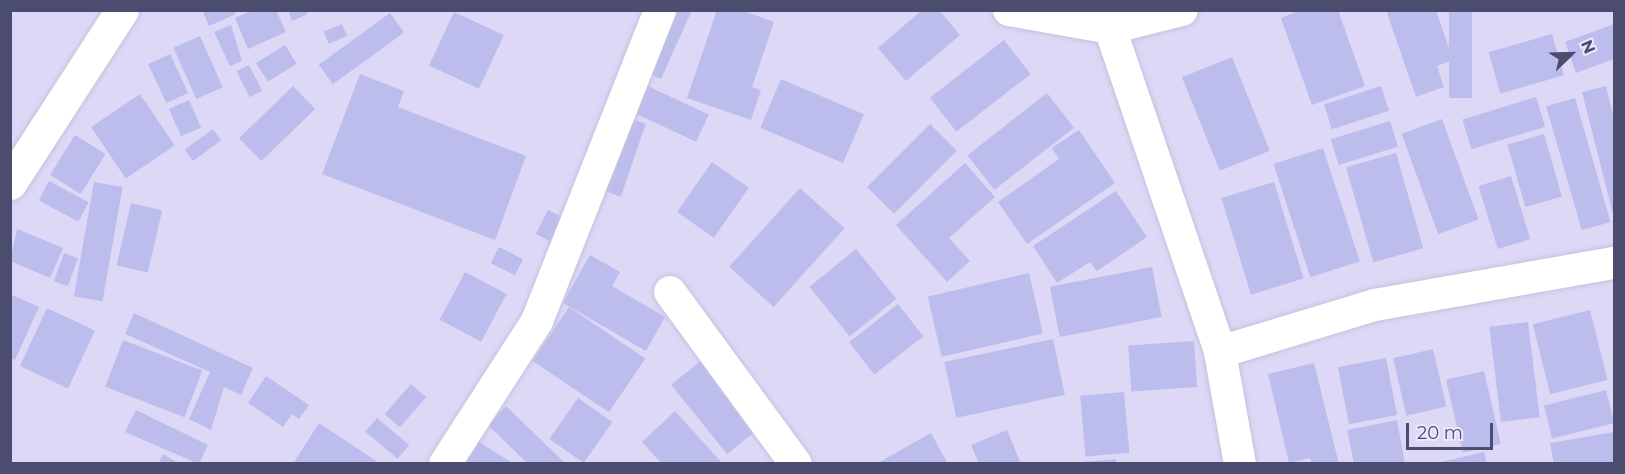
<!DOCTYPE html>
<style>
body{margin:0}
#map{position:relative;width:1625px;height:474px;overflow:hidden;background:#e7e3fa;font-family:Montserrat,sans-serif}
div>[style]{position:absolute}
.residential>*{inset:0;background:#dcd8f6;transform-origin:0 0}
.building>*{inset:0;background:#bdbded;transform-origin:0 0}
.roads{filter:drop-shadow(0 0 2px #c4c2df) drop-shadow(0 0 2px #c4c2df)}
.minor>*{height:32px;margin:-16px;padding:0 16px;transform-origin:16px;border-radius:16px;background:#fff}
.tertiary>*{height:33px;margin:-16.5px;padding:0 16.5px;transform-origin:16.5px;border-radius:16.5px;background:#fff}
span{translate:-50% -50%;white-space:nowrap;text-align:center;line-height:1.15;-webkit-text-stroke:4.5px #ece8fd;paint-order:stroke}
.frame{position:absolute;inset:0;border:12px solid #4b4d6f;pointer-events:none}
.north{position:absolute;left:1541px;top:24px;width:60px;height:60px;-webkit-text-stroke:4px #ece8fd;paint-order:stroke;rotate:67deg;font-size:16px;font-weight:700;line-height:24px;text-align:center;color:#4b4d6f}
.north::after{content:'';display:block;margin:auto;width:21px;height:27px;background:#4b4d6f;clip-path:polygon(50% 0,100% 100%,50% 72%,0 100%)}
.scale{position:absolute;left:1406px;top:423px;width:87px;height:27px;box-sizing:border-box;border:3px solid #4b4d6f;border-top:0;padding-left:8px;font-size:18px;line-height:21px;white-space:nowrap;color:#4b4d6f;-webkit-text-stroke:4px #ece8fd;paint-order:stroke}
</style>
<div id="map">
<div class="residential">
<i style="left:11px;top:11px;width:1603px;height:452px"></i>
</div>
<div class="building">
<i style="clip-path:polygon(202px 10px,235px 10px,236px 14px,209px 26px)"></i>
<i style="clip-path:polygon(254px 10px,276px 10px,286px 32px,248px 49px,235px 18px)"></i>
<i style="clip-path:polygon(288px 10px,306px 10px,308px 14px,292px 21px)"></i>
<i style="clip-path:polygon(668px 10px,692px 10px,661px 79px,642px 71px)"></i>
<i style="clip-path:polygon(717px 10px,741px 10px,774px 22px,752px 87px,761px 90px,751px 120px,687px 98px)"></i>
<i style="clip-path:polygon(922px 10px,939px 10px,960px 35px,906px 81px,878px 48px)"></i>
<i style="clip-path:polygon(1301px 10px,1338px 10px,1365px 86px,1312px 105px,1281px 18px)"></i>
<i style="clip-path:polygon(1386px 10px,1436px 10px,1453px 60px,1437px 66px,1444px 87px,1416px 97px)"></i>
<i style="left:1449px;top:10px;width:23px;height:88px"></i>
<i style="left:454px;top:12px;width:55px;height:59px;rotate:25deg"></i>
<i style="left:390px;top:13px;width:24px;height:88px;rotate:54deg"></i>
<i style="left:342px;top:24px;width:13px;height:20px;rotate:67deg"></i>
<i style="clip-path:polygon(1614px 24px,1614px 59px,1576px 73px,1565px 42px)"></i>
<i style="clip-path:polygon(231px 25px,242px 61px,230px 66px,214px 32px)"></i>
<i style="left:1552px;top:34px;width:43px;height:66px;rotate:74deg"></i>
<i style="left:200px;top:36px;width:56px;height:29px;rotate:66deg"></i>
<i style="left:1004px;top:40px;width:43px;height:94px;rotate:52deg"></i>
<i style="left:285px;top:45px;width:22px;height:34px;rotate:58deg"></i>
<i style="left:170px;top:54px;width:43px;height:24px;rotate:65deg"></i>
<i style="left:1232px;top:57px;width:101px;height:54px;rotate:68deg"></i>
<i style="left:249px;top:65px;width:29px;height:14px;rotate:63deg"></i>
<i style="clip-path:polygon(360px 74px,404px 91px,398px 107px,526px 156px,495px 240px,322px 174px)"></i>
<i style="left:781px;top:79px;width:90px;height:53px;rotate:23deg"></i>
<i style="left:639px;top:82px;width:77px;height:30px;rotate:25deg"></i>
<i style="left:293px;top:86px;width:32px;height:75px;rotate:46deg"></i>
<i style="left:1381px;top:86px;width:26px;height:60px;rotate:72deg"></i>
<i style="clip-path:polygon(1606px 86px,1614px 119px,1614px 218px,1582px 92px)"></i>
<i style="left:1047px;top:93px;width:44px;height:101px;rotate:52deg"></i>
<i style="left:140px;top:94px;width:62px;height:59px;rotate:56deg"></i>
<i style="left:1536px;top:97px;width:31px;height:77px;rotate:73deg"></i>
<i style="left:1575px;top:98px;width:129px;height:30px;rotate:74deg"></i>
<i style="left:189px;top:100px;width:30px;height:22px;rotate:66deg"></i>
<i style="left:626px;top:117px;width:21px;height:77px;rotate:19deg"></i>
<i style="left:1442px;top:119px;width:107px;height:43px;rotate:70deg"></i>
<i style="left:1390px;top:121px;width:27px;height:62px;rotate:73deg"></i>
<i style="left:930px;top:124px;width:38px;height:89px;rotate:45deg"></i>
<i style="left:213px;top:129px;width:14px;height:35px;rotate:54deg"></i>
<i style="clip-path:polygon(1079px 130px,1115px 183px,1027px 244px,998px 202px,1059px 159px,1052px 148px)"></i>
<i style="left:1544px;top:134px;width:65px;height:38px;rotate:74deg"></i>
<i style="left:75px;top:135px;width:36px;height:47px;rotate:32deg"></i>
<i style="left:1323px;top:148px;width:119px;height:52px;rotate:72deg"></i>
<i style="left:1396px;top:153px;width:99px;height:52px;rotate:74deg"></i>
<i style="left:712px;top:162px;width:45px;height:61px;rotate:35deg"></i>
<i style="clip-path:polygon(965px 163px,995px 197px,949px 238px,970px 261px,947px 282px,896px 225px)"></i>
<i style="left:1511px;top:176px;width:66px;height:34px;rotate:73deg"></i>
<i style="left:49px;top:181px;width:45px;height:22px;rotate:28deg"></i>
<i style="left:94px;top:182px;width:29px;height:116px;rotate:10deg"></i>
<i style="left:1274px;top:182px;width:101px;height:55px;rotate:73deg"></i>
<i style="left:800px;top:188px;width:60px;height:106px;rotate:42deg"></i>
<i style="clip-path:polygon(1116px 191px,1147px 237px,1097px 271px,1090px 262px,1057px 283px,1033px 246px)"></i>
<i style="left:131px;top:203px;width:32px;height:64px;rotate:13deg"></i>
<i style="left:548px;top:210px;width:16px;height:27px;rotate:27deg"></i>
<i style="clip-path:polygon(17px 229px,63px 248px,50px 278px,10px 261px)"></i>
<i style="left:499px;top:247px;width:27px;height:18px;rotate:27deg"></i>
<i style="left:856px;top:249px;width:64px;height:60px;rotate:51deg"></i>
<i style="left:64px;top:253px;width:15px;height:30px;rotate:20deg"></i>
<i style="clip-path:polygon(590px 255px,620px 272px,612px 286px,665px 317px,646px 351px,563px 303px)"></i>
<i style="left:1152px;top:267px;width:51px;height:104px;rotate:79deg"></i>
<i style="left:465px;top:272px;width:47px;height:54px;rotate:28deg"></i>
<i style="left:1029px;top:273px;width:62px;height:104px;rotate:77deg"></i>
<i style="clip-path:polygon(10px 294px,39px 307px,15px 360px,10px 358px)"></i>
<i style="left:898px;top:304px;width:41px;height:62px;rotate:52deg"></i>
<i style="left:569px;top:307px;width:92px;height:65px;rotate:34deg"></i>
<i style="left:47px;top:308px;width:53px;height:64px;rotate:25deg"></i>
<i style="left:1590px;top:310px;width:72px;height:59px;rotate:76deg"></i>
<i style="clip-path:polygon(134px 313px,253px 368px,241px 395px,224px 387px,211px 430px,189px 419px,210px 372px,125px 334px)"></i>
<i style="left:1528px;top:322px;width:96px;height:39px;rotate:83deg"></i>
<i style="left:1053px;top:339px;width:57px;height:111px;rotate:78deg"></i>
<i style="left:123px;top:340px;width:85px;height:50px;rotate:21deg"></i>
<i style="left:1194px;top:341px;width:46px;height:66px;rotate:86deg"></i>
<i style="left:1433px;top:349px;width:59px;height:41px;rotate:77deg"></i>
<i style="left:1386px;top:358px;width:58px;height:49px;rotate:79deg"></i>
<i style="left:703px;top:359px;width:89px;height:41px;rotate:51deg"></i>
<i style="clip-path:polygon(1314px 363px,1339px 464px,1312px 464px,1310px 458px,1289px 463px,1268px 374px)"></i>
<i style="left:1484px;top:371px;width:75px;height:39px;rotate:77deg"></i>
<i style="clip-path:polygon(266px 376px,309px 405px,299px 419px,292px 414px,283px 427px,248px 403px)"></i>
<i style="left:411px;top:384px;width:20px;height:40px;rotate:41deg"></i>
<i style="left:1606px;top:390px;width:34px;height:64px;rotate:76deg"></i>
<i style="left:1124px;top:392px;width:61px;height:44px;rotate:85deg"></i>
<i style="left:578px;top:398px;width:42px;height:50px;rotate:35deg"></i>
<i style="clip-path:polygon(506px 406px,566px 464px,528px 464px,488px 425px)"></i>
<i style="clip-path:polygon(136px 410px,208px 445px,199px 464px,125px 432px)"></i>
<i style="clip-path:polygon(675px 411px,723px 464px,662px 464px,642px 442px)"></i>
<i style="left:377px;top:418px;width:42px;height:18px;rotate:40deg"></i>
<i style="clip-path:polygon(1397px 420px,1405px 464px,1354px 464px,1347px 430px)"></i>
<i style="clip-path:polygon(319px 423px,381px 464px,293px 464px)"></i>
<i style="clip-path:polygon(1007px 430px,1021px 464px,979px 464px,971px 445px)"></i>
<i style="clip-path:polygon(1614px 432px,1614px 464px,1554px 464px,1550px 443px)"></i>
<i style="clip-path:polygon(931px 433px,948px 464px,876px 464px)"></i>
<i style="clip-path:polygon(479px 442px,514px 464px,465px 464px)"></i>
<i style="clip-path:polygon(1484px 452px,1487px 464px,1437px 464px,1437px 463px)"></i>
<i style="clip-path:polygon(163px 454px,180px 464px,158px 464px)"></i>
<i style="clip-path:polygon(1116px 459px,1117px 464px,1083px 464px,1083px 462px)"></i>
</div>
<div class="roads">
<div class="minor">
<i style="left:1009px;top:10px;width:103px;rotate:10.1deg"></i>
<i style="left:1110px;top:28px;width:74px;rotate:-14deg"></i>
<i style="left:1111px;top:10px;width:18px;rotate:93deg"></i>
<i style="left:1110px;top:28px;width:342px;rotate:71.2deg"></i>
<i style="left:1220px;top:352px;width:114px;rotate:79.9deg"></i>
<i style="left:670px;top:292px;width:213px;rotate:53.8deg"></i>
<i style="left:1220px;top:352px;width:162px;rotate:-16.9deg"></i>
<i style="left:1375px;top:305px;width:243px;rotate:-10deg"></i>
<i style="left:445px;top:464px;width:170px;rotate:-57.2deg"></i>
<i style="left:537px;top:321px;width:334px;rotate:-68.4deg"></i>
</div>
<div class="tertiary">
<i style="left:10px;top:183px;width:206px;rotate:-57.1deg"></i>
</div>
</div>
<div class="frame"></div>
<div class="north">N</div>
<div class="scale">20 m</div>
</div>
